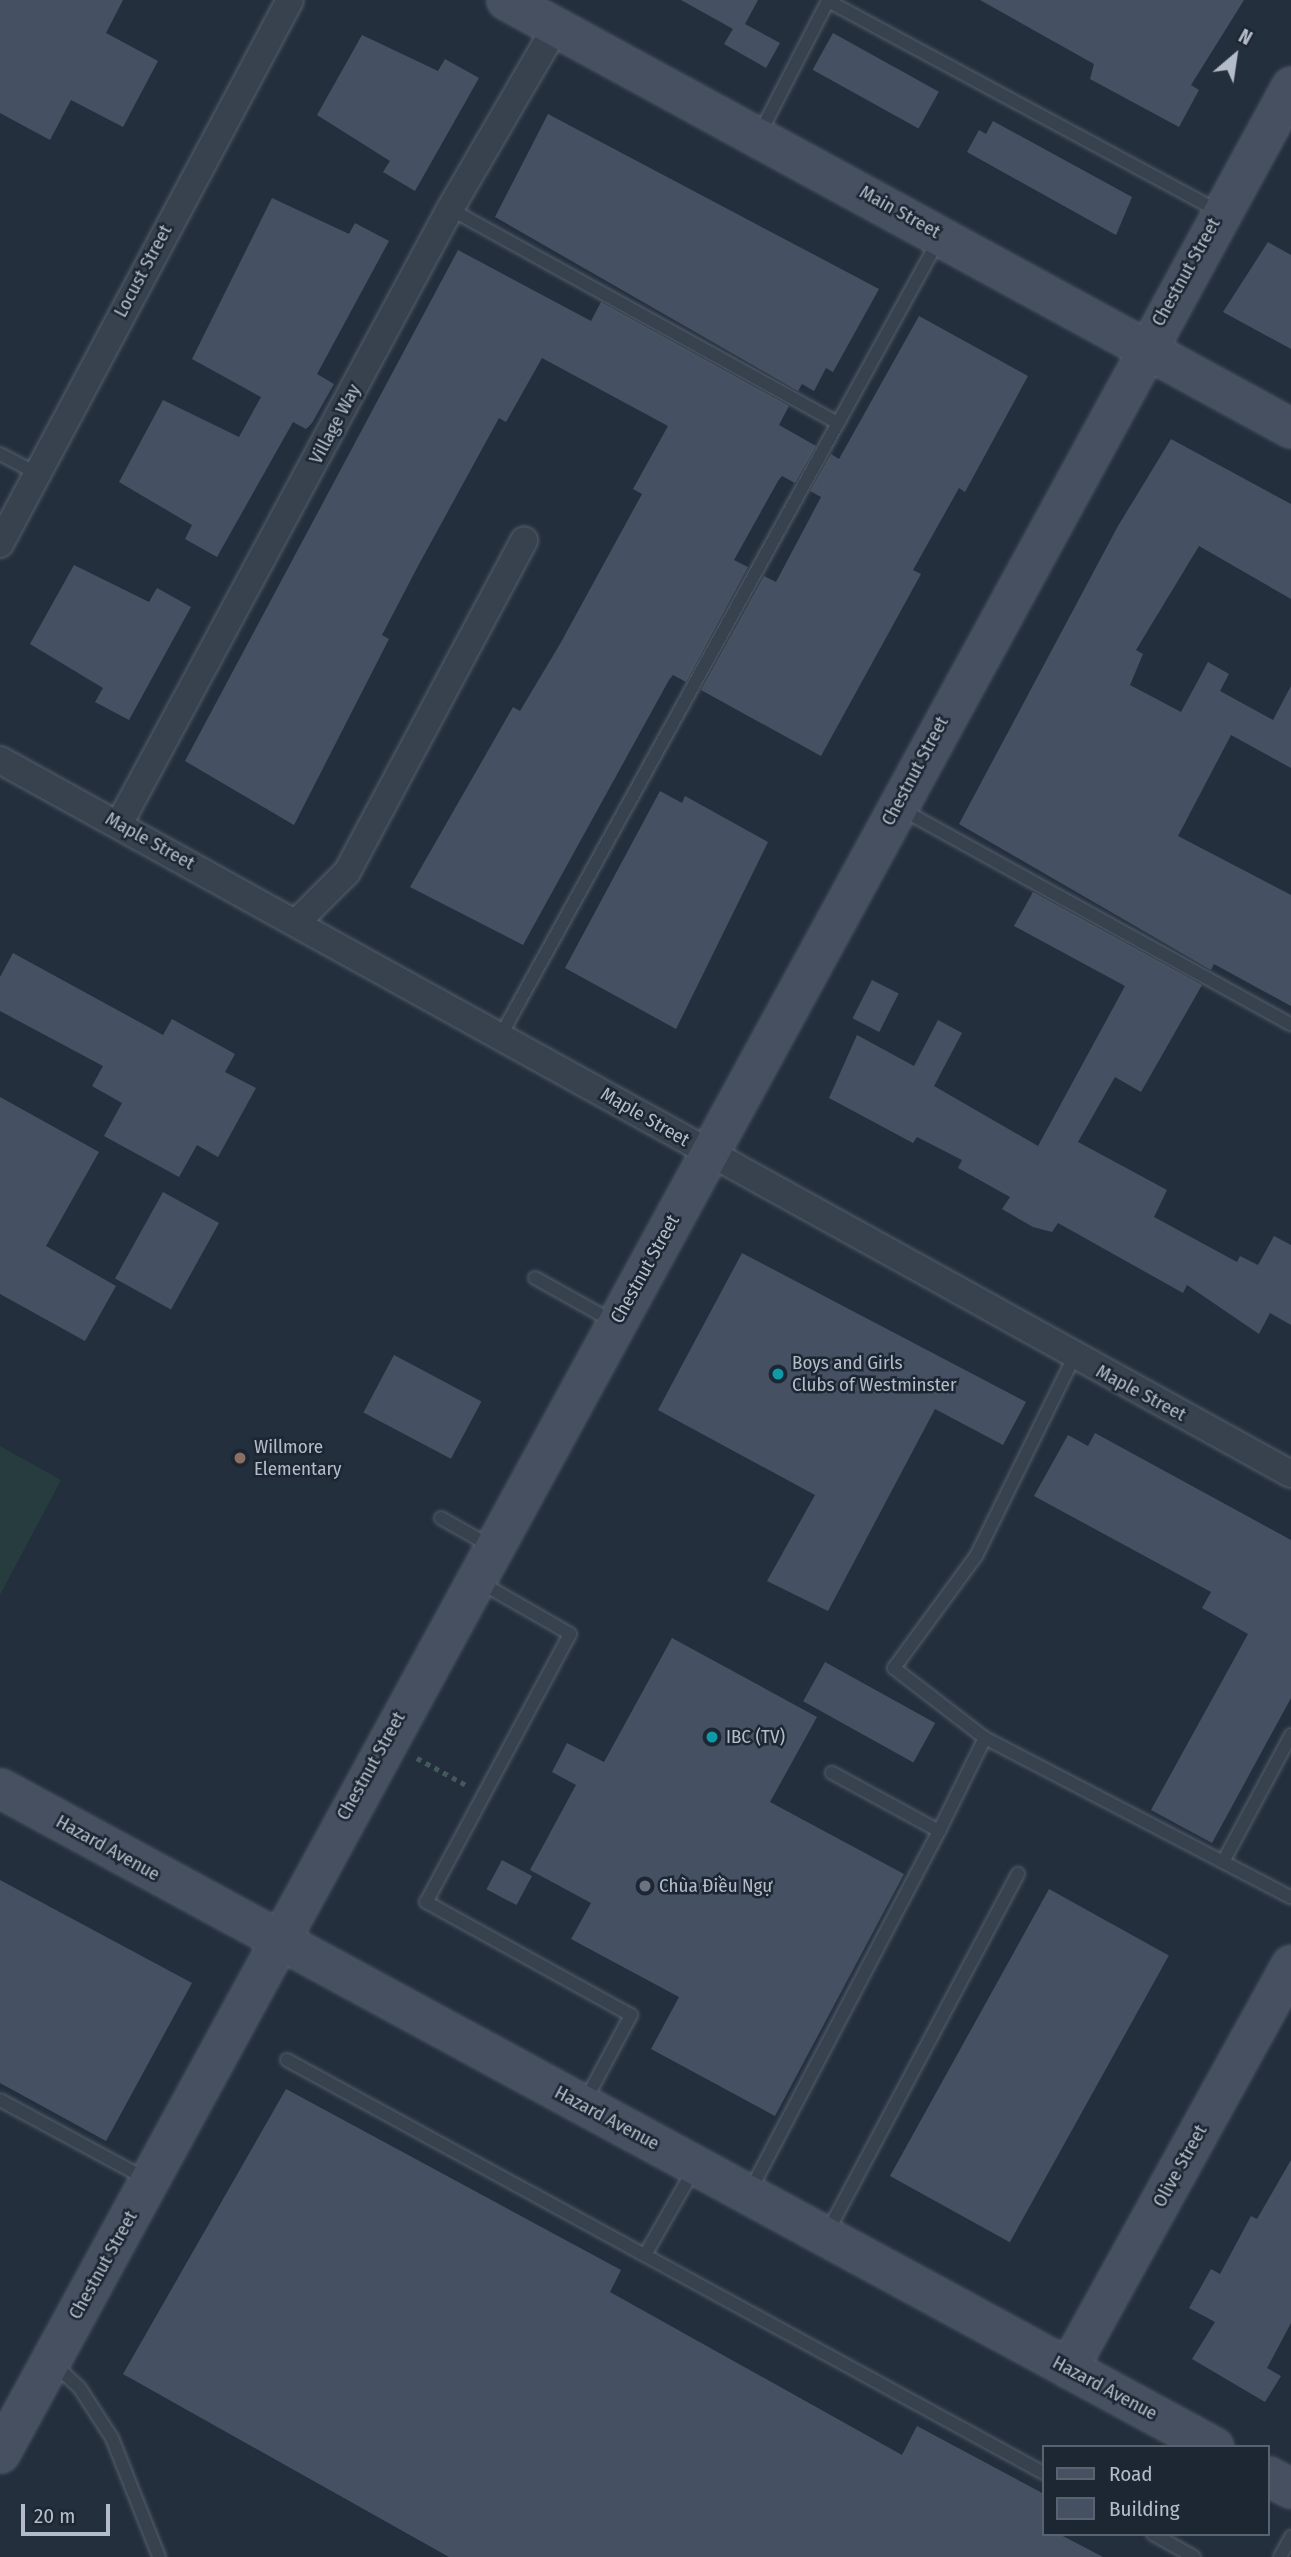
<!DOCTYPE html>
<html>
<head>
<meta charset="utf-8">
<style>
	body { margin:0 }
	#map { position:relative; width:1291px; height:2557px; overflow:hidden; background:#242f3e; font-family:"Fira Sans Condensed",sans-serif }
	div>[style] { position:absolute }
	.green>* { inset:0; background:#263c3f }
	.building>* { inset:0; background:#455162; transform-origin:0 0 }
	.path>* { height:4.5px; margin-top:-2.25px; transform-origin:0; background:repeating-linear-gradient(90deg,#44595c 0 5px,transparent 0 10px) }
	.roads { filter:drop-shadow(0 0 2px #565f6c) drop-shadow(0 0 2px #565f6c) }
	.lane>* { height:12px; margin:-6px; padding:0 6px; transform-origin:6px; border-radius:6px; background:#38414e }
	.street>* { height:26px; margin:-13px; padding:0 13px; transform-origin:13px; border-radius:13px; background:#38414e }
	.secondary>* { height:37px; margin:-18.5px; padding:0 18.5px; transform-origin:18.5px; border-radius:18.5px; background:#465061 }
	.dots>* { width:19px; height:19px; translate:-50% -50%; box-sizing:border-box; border:4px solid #1d2633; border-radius:50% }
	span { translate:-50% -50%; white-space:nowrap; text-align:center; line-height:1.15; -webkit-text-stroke:5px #1d2633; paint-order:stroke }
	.street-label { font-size:19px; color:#b4bcc9 }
	.poi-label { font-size:19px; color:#b4bcc9 }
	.left { translate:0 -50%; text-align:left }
	.legend { position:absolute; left:1042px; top:2445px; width:228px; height:91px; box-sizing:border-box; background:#1d2633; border:2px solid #59626f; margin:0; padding:9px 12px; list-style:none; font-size:21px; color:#b4bcc9 }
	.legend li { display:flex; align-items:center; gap:14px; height:35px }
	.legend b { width:35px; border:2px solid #59626f }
	.north { position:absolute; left:1200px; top:21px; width:70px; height:70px; -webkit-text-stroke:5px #1d2633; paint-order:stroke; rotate:29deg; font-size:19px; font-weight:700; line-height:28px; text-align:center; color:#b4bcc9 }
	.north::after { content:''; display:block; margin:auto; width:24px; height:32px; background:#b4bcc9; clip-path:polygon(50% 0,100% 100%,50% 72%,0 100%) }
	.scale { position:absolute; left:21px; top:2504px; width:89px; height:32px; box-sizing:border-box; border:4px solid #b4bcc9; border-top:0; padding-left:9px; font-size:21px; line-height:24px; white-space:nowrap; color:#b4bcc9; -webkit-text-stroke:5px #1d2633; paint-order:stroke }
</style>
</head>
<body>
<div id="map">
	<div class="green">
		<i style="clip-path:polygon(0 1446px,61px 1480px,0 1595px)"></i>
	</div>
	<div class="building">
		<i style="clip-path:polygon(0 0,123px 0,106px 33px,158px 61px,123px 127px,71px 100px,50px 140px,0 113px)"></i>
		<i style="clip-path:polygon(681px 0,758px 0,745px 24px,780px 43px,766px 68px,724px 44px,733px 29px)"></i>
		<i style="clip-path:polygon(980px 0,1244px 0,1191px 85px,1199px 90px,1179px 127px,1090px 79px,1094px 64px)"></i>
		<i style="left:833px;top:33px;width:121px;height:42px;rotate:29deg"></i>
		<i style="clip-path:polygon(362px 35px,438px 71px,445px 59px,479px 78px,415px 191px,383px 172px,390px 161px,317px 115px)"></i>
		<i style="clip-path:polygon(548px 114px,879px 289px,833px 372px,826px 368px,814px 391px,802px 384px,798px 391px,495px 217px)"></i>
		<i style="clip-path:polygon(993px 121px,1132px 197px,1116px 235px,967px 152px,979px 130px,986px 134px)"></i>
		<i style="clip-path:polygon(272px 198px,349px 234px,355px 223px,389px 241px,317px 374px,334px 384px,312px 423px,306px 429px,293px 422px,217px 557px,185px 539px,192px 525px,119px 482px,163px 400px,239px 437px,261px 397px,192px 359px)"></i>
		<i style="clip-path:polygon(1268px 242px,1291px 255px,1291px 349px,1223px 312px)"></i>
		<i style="clip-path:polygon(458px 250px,591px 321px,601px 302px,789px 406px,779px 425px,816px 446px,795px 483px,782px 476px,778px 481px,734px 560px,748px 567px,686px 682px,673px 675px,669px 680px,523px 945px,410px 887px,513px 707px,520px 711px,560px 644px,642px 494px,633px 489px,668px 426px,542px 358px,506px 422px,499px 418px,418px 566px,382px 635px,389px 639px,294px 825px,185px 761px)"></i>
		<i style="clip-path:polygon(919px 316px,1028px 376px,965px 492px,959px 488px,913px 570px,921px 574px,821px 756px,701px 690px,764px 576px,776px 582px,821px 497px,810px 491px,831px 454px,839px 459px)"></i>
		<i style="clip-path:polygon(1171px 439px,1291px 504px,1291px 599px,1199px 546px,1136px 650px,1143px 654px,1130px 685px,1181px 712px,1208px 662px,1229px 674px,1220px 691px,1273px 720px,1291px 686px,1291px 768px,1231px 735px,1178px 836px,1291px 895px,1291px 1006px,1214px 964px,1211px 970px,959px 824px,1118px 526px)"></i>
		<i style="clip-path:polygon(74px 565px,149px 602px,157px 588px,191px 607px,129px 720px,95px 702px,103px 688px,30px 644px)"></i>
		<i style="clip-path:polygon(660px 791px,682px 803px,685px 796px,768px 842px,676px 1029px,565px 968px)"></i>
		<i style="clip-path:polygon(1033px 892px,1202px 985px,1141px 1092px,1115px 1077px,1078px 1142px,1167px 1190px,1154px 1217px,1237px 1262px,1240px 1256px,1258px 1265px,1274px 1236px,1291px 1245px,1291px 1325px,1270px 1313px,1259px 1334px,1187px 1285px,1183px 1293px,1058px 1223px,1052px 1232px,1033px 1227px,1002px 1209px,1010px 1197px,958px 1168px,962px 1160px,917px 1137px,913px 1143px,829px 1098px,857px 1035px,914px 1066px,938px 1020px,962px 1033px,934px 1086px,1038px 1146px,1125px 986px,1014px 926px)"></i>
		<i style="clip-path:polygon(13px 953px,163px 1035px,172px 1019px,235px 1054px,225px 1072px,256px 1088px,218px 1157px,197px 1145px,179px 1177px,104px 1136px,122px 1103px,92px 1086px,103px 1066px,0 1011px,0 977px)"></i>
		<i style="left:872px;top:980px;width:30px;height:43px;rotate:27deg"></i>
		<i style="clip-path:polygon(0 1097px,99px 1152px,46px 1246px,116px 1286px,85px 1341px,0 1294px)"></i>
		<i style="left:163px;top:1192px;width:64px;height:99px;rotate:29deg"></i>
		<i style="clip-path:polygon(742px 1253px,1026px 1402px,1003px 1445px,935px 1409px,828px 1611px,767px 1581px,815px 1495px,658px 1410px)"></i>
		<i style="left:394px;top:1355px;width:99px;height:65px;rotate:28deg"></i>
		<i style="clip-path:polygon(1095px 1433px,1291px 1540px,1291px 1698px,1212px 1843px,1151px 1810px,1248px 1634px,1202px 1608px,1211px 1592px,1034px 1496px,1068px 1435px,1088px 1446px)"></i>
		<i style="clip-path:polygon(672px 1638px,817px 1717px,770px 1802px,904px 1874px,775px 2116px,651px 2049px,679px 1997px,571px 1939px,591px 1903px,530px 1870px,576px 1785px,552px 1772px,567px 1743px,604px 1762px)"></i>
		<i style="left:825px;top:1662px;width:126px;height:45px;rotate:29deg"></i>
		<i style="left:502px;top:1860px;width:34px;height:33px;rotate:28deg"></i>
		<i style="clip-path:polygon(0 1880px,192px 1983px,106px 2141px,0 2083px)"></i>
		<i style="left:1049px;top:1889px;width:137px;height:328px;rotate:29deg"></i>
		<i style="clip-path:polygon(286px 2089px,621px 2270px,610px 2292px,902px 2455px,917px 2426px,1044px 2494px,1044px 2534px,1059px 2534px,1103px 2557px,449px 2557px,123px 2374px)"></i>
		<i style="clip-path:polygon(1291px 2160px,1291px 2323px,1267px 2368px,1281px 2376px,1265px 2402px,1192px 2359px,1215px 2322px,1189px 2308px,1211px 2269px,1220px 2274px,1251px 2216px,1257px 2219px)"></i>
	</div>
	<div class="path">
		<i style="left:417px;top:1758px;width:58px;rotate:28.8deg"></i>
	</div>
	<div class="roads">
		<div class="lane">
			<i style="left:759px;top:135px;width:151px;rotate:-62.8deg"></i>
			<i style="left:828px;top:1px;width:443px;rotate:28.3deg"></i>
			<i style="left:450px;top:209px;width:443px;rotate:28.9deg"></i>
			<i style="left:838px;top:423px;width:699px;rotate:118.84deg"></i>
			<i style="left:838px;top:423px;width:210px;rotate:-61.2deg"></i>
			<i style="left:0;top:454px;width:41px;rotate:27.8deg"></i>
			<i style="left:899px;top:808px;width:448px;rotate:28.9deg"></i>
			<i style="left:535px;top:1278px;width:90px;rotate:29.1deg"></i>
			<i style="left:1074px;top:1357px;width:222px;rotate:116.2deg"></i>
			<i style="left:976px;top:1556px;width:139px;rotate:126.2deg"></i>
			<i style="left:894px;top:1668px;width:115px;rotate:37.6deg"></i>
			<i style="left:985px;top:1738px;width:345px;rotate:27.5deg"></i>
			<i style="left:441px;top:1518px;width:59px;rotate:29.6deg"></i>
			<i style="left:478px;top:1581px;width:106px;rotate:29.9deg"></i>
			<i style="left:570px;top:1634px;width:304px;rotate:118.2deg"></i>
			<i style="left:426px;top:1902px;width:234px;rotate:28.9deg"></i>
			<i style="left:631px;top:2015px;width:98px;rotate:118.1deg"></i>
			<i style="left:939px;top:1831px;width:104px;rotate:-63.7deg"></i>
			<i style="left:1223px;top:1862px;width:144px;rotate:-61.8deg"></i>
			<i style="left:287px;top:2060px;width:862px;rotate:28.62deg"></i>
			<i style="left:0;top:2100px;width:166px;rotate:28.4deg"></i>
			<i style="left:750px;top:2191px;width:407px;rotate:-62.3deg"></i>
			<i style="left:939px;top:1831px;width:122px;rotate:-151.5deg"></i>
			<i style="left:827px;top:2233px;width:407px;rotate:-62deg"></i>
			<i style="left:645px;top:2255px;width:99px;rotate:-60.3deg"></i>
			<i style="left:53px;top:2363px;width:35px;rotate:43deg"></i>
			<i style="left:79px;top:2387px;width:61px;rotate:57.1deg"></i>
			<i style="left:112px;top:2438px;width:128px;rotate:68.4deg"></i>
			<i style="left:1153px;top:2534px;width:47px;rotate:29.3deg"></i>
			<i style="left:1280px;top:2557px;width:23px;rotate:-61deg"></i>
		</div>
		<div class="street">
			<i style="left:0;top:544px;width:616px;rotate:-61.94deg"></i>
			<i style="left:0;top:760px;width:1475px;rotate:28.95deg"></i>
			<i style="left:119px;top:824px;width:698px;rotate:-61.71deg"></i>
			<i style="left:450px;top:209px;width:211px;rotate:-59.8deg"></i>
			<i style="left:297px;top:922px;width:71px;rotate:-45deg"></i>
			<i style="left:347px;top:872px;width:376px;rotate:-61.9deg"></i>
		</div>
		<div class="secondary">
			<i style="left:506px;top:0;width:894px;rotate:28.6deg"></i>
			<i style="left:0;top:1788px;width:1381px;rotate:28.49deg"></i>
			<i style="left:1068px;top:2368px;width:461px;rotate:-61.1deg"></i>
			<i style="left:0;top:2453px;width:2696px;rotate:-61.39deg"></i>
			<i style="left:1268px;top:2476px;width:26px;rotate:28deg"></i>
		</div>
	</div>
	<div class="dots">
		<i style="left:778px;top:1374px;background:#0f9aa8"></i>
		<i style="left:240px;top:1458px;background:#8d6e63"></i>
		<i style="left:712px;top:1737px;background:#0f9aa8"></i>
		<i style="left:645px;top:1886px;background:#6b7280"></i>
	</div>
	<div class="street-label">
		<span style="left:900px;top:212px;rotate:29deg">Main Street</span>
		<span style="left:143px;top:271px;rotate:-62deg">Locust Street</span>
		<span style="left:1186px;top:272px;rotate:-61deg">Chestnut Street</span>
		<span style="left:335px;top:424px;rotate:-62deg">Village Way</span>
		<span style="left:915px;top:771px;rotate:-62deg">Chestnut Street</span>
		<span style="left:150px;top:841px;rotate:29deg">Maple Street</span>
		<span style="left:645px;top:1117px;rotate:30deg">Maple Street</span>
		<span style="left:645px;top:1269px;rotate:-61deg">Chestnut Street</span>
		<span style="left:1141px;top:1393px;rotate:28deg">Maple Street</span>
		<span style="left:371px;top:1766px;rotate:-61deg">Chestnut Street</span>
		<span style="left:108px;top:1848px;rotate:29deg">Hazard Avenue</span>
		<span style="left:607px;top:2118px;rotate:28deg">Hazard Avenue</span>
		<span style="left:1180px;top:2166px;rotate:-61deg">Olive Street</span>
		<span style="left:103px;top:2265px;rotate:-61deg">Chestnut Street</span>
		<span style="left:1105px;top:2388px;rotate:28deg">Hazard Avenue</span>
	</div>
	<div class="poi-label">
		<span class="left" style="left:792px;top:1374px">Boys and Girls<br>Clubs of Westminster</span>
		<span class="left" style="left:254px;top:1458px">Willmore<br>Elementary</span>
		<span class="left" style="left:726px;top:1737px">IBC (TV)</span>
		<span class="left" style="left:659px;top:1886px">Chùa Điều Ngự</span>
	</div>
	<ul class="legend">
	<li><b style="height:9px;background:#465061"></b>Road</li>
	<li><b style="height:19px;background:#455162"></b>Building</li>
	</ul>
	<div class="north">N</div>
	<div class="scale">20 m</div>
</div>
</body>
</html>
